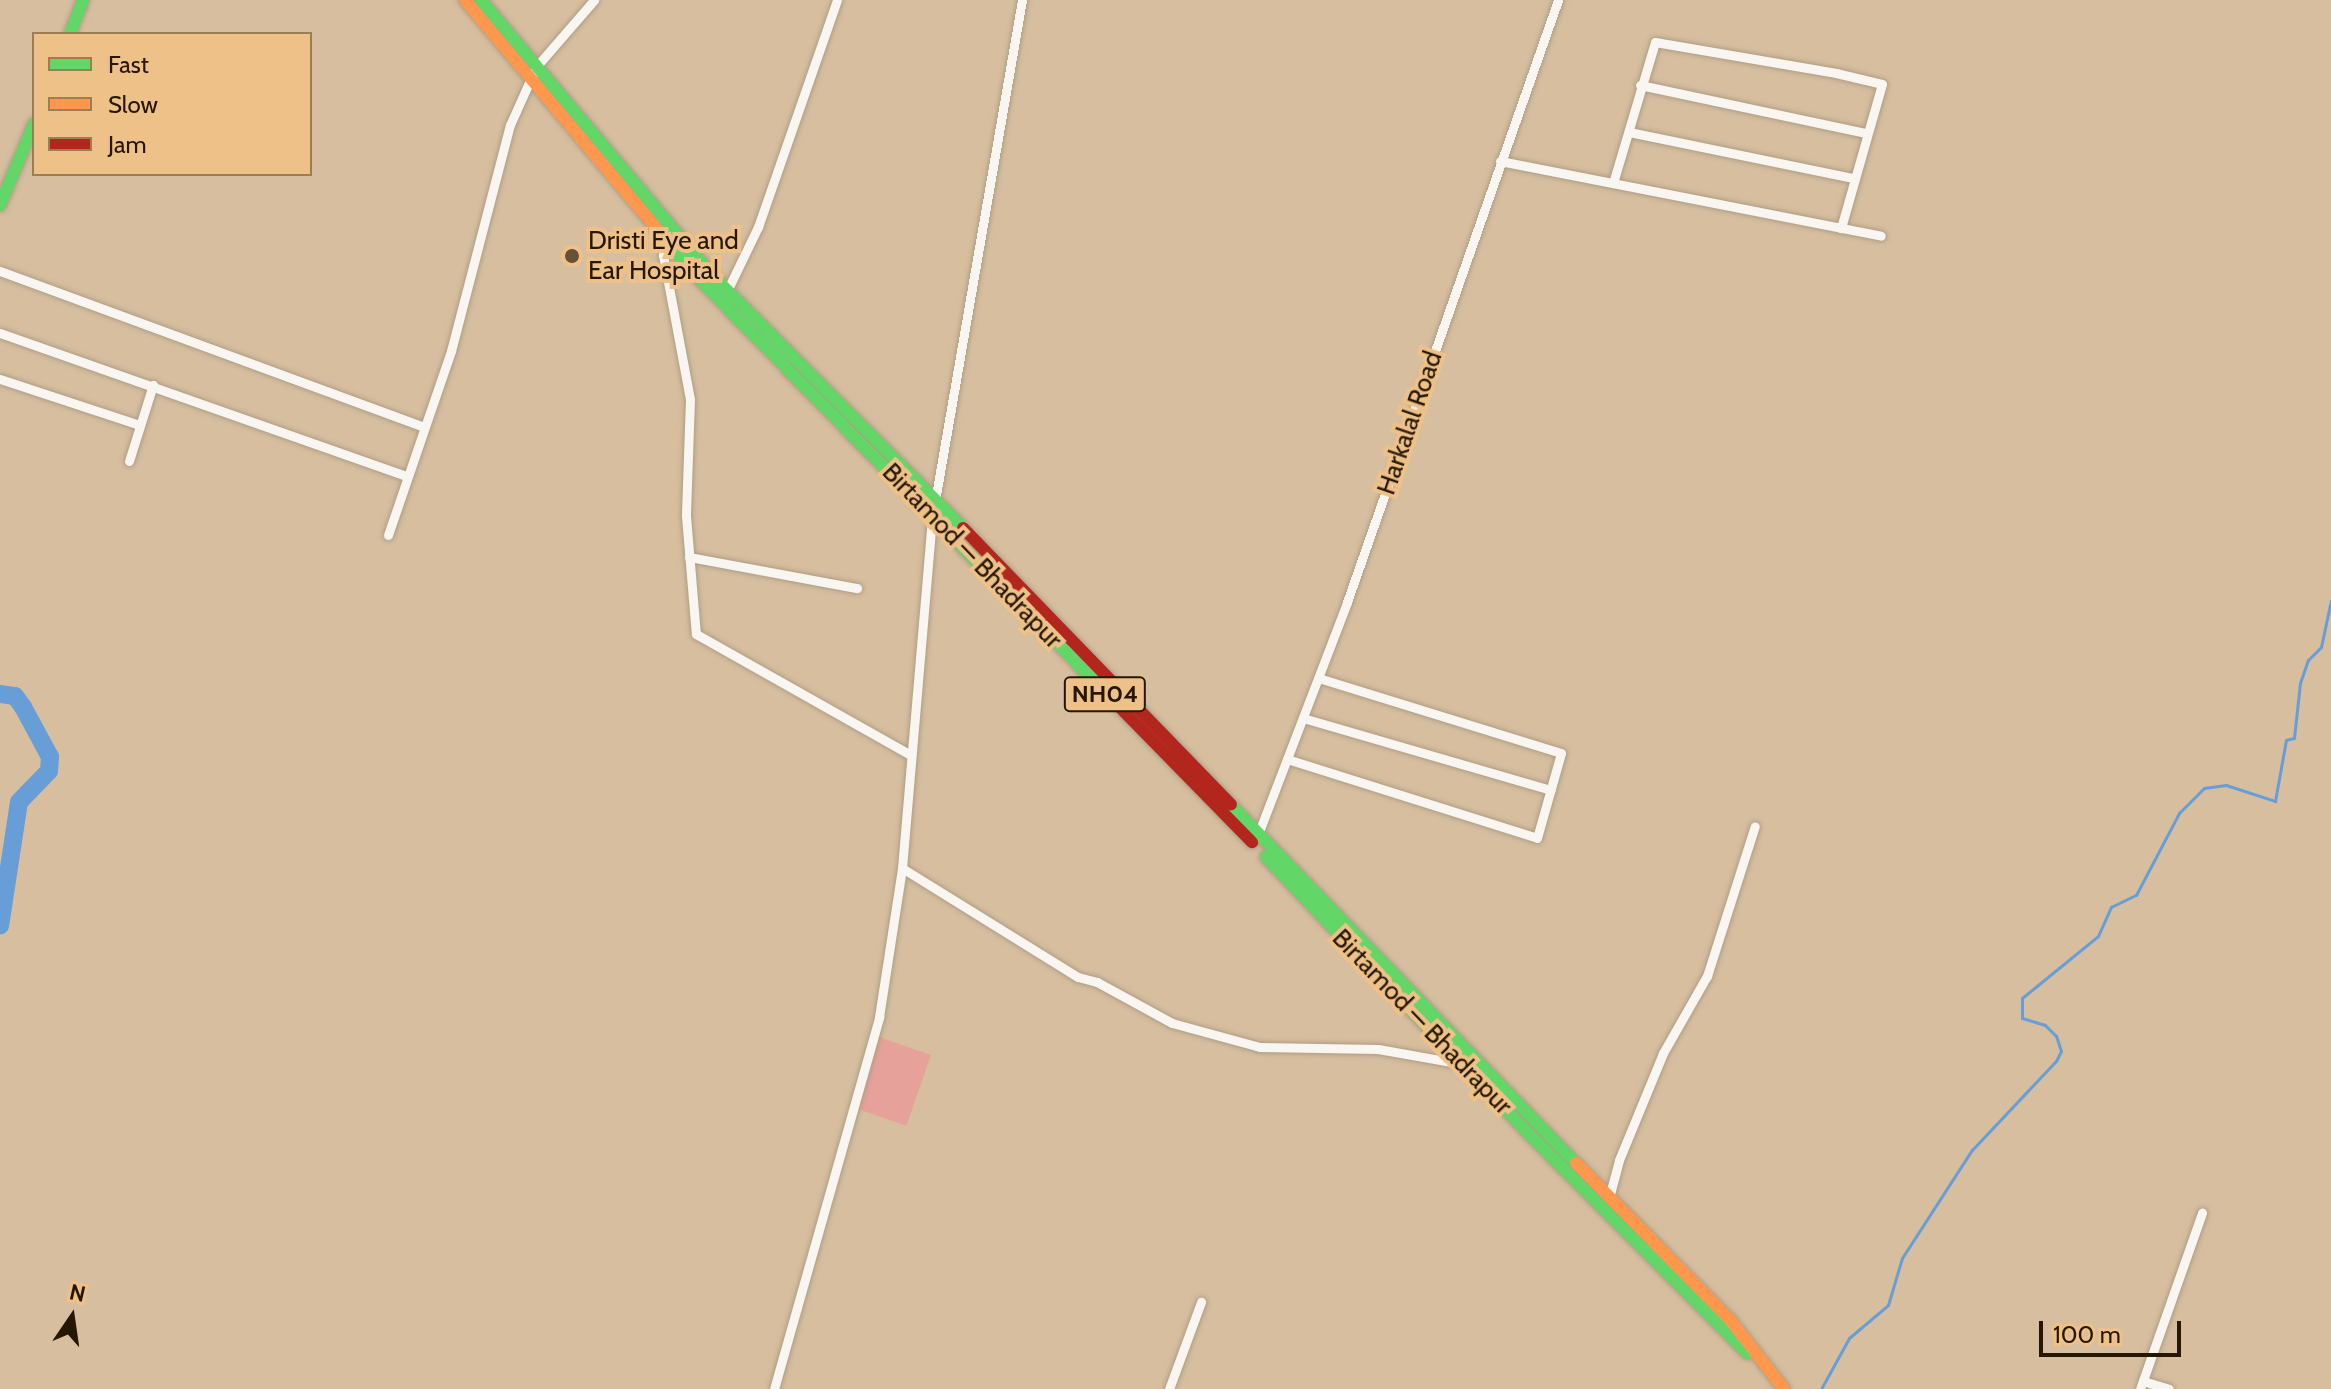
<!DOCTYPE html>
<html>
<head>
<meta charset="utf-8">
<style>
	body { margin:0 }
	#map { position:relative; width:2331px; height:1389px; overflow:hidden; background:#d6be9f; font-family:Cabin,sans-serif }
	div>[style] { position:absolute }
	.green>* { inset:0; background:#e6a19a; transform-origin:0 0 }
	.stream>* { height:3px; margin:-1.5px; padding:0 1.5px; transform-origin:1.5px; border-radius:1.5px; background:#689ed8 }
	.river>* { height:18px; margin:-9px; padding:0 9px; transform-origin:9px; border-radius:9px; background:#689ed8 }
	.roads { filter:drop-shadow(0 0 2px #b09d84) drop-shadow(0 0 2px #b09d84) }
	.street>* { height:9px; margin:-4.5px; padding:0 4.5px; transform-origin:4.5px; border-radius:4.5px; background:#f9f5f1 }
	.fast>* { height:12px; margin:-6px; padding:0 6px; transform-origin:6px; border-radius:6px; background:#63d668 }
	.slow>* { height:12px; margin:-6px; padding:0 6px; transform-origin:6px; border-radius:6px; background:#ff974d }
	.jam>* { height:12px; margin:-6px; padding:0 6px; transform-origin:6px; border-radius:6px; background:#b3261e }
	.dots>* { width:22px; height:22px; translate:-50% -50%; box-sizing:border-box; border:4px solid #edc188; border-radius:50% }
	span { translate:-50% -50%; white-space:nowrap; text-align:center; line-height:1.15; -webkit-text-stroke:8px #edc188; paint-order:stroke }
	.shield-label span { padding:2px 6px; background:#edc188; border:2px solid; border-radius:6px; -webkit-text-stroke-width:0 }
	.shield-label { font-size:24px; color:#261701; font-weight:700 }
	.poi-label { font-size:26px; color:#261701 }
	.left { translate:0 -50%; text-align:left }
	.street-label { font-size:26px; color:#261701 }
	.legend { position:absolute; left:32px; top:32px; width:280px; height:144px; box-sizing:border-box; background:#edc188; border:2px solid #9d7d52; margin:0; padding:10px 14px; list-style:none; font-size:24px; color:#261701 }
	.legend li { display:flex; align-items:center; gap:16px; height:40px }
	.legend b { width:40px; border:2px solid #9d7d52 }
	.north { position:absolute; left:32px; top:1277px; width:80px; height:80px; -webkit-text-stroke:6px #edc188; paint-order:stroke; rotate:13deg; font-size:22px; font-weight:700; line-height:32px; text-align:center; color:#261701 }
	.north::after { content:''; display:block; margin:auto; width:28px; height:36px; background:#261701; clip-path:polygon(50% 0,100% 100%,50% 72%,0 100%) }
	.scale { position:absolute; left:2039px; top:1321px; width:142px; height:36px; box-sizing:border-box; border:4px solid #261701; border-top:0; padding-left:10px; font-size:24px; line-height:28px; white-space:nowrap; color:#261701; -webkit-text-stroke:6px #edc188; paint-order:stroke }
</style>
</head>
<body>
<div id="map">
	<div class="green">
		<i style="left:876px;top:1036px;width:58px;height:75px;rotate:19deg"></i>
	</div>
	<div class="stream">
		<i style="left:1821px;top:1389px;width:58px;rotate:-61.2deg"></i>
		<i style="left:1849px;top:1338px;width:51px;rotate:-40.2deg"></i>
		<i style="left:1888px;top:1305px;width:49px;rotate:-73.4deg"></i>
		<i style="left:1902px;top:1258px;width:129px;rotate:-57.1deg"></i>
		<i style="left:1972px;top:1150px;width:122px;rotate:-46.7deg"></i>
		<i style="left:2056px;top:1061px;width:11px;rotate:-63deg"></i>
		<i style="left:2061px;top:1051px;width:16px;rotate:-108deg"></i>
		<i style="left:2056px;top:1036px;width:16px;rotate:-135deg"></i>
		<i style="left:2045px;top:1025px;width:24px;rotate:-163deg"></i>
		<i style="left:2022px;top:1018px;width:20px;rotate:-90deg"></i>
		<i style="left:2022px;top:998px;width:98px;rotate:-39.2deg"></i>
		<i style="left:2098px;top:936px;width:32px;rotate:-66deg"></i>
		<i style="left:2111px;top:907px;width:28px;rotate:-26deg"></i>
		<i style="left:2136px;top:895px;width:93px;rotate:-62.3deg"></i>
		<i style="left:2179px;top:813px;width:35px;rotate:-45deg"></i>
		<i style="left:2204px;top:788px;width:22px;rotate:-8deg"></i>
		<i style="left:2226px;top:785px;width:52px;rotate:18.1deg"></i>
		<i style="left:2275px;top:801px;width:62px;rotate:-79.8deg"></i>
		<i style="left:2286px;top:740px;width:8px;rotate:-14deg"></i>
		<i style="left:2294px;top:738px;width:55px;rotate:-83.8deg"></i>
		<i style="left:2300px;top:683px;width:24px;rotate:-71deg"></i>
		<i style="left:2308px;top:660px;width:18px;rotate:-45deg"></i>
		<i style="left:2321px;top:647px;width:48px;rotate:-78deg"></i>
	</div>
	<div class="river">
		<i style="left:0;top:694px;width:15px;rotate:8deg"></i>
		<i style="left:15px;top:696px;width:14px;rotate:54deg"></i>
		<i style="left:23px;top:707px;width:57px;rotate:61.6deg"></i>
		<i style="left:50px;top:757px;width:14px;rotate:94deg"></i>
		<i style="left:49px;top:771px;width:43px;rotate:134.1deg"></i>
		<i style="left:19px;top:802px;width:125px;rotate:98.7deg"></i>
	</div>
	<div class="roads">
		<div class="street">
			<i style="left:1640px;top:85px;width:230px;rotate:12deg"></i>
			<i style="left:1629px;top:132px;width:229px;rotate:11.6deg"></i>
			<i style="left:1500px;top:161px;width:388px;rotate:11.1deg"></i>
			<i style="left:1613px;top:183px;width:147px;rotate:-73.4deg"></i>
			<i style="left:1655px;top:42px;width:184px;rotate:9.7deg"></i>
			<i style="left:1836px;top:73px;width:47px;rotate:13.4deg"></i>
			<i style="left:1882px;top:84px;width:150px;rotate:105.9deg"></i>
			<i style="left:669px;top:245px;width:12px;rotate:121deg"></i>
			<i style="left:663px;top:255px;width:147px;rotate:79.4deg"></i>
			<i style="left:690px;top:399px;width:117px;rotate:92deg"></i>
			<i style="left:686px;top:516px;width:118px;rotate:85.2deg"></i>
			<i style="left:696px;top:634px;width:247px;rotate:29.4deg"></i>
			<i style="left:0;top:271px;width:452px;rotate:20.2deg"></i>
			<i style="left:727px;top:291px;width:71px;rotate:-64.2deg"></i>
			<i style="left:758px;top:227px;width:240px;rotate:-70.8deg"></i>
			<i style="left:0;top:333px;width:430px;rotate:19.4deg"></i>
			<i style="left:0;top:379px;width:147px;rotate:18.2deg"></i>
			<i style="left:129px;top:461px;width:80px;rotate:-72.5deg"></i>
			<i style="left:935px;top:501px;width:508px;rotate:-80.15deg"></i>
			<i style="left:388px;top:535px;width:194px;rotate:-71.1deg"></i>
			<i style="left:451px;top:351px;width:234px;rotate:-75.4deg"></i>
			<i style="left:510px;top:125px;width:64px;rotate:-65.9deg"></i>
			<i style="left:536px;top:67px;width:89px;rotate:-49.1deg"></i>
			<i style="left:689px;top:557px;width:171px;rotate:10.5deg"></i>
			<i style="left:1303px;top:718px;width:258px;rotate:16.2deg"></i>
			<i style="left:1287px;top:759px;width:262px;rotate:17.5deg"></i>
			<i style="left:1537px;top:838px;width:88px;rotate:-74.2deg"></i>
			<i style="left:1561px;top:753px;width:253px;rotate:-162.8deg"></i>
			<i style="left:1257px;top:837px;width:252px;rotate:-69deg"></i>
			<i style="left:1347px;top:602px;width:638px;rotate:-70.68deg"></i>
			<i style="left:902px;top:868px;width:207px;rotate:31.8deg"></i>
			<i style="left:1078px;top:977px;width:20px;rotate:15deg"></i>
			<i style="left:1097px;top:982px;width:85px;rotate:28.7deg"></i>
			<i style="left:1172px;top:1023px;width:91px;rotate:15.3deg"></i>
			<i style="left:1260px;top:1047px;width:118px;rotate:1deg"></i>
			<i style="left:1378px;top:1049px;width:85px;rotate:10.1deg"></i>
			<i style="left:1610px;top:1194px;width:35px;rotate:-75deg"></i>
			<i style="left:1619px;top:1160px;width:116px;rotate:-67.6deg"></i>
			<i style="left:1663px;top:1053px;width:89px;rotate:-60.3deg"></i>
			<i style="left:1707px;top:976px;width:157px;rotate:-72.3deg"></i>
			<i style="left:2143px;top:1381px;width:27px;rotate:17deg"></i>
			<i style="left:774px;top:1389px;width:387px;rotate:-74.2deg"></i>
			<i style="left:879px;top:1017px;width:151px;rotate:-81.2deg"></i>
			<i style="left:902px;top:868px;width:353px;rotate:-85.1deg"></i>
			<i style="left:1169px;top:1389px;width:93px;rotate:-69.8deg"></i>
			<i style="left:2140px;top:1389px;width:187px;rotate:-70.6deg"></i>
		</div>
		<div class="fast">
			<i style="left:481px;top:0;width:354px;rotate:50deg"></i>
			<i style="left:708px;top:271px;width:362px;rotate:45.2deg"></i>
			<i style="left:70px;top:34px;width:36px;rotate:-69deg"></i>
			<i style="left:0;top:205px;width:88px;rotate:-67.2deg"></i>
			<i style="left:662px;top:235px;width:57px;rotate:49.9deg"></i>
			<i style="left:699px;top:279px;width:573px;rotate:45.49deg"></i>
			<i style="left:1231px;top:805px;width:497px;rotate:46.1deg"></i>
			<i style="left:1266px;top:857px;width:376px;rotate:46.5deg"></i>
			<i style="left:1525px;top:1130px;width:315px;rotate:45.1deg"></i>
		</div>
		<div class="slow">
			<i style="left:465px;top:0;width:307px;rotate:50deg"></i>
			<i style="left:1576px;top:1163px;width:221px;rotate:45.5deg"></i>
			<i style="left:1731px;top:1321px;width:86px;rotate:52.1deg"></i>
		</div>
		<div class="jam">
			<i style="left:963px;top:528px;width:385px;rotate:45.9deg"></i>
			<i style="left:1101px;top:688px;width:216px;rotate:45.6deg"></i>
		</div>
	</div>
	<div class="dots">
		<i style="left:572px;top:256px;background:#645138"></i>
	</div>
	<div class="shield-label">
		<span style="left:1105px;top:694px">NH04</span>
	</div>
	<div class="poi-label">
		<span class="left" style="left:588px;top:256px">Dristi Eye and<br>Ear Hospital</span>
	</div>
	<div class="street-label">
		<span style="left:1410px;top:423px;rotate:-71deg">Harkalal Road</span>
		<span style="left:972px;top:556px;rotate:46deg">Birtamod — Bhadrapur</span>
		<span style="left:1422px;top:1022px;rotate:46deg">Birtamod — Bhadrapur</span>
	</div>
	<ul class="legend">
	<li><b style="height:10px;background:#63d668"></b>Fast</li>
	<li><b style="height:10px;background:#ff974d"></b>Slow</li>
	<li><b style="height:10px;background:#b3261e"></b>Jam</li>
	</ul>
	<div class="north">N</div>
	<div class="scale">100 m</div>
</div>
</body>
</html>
